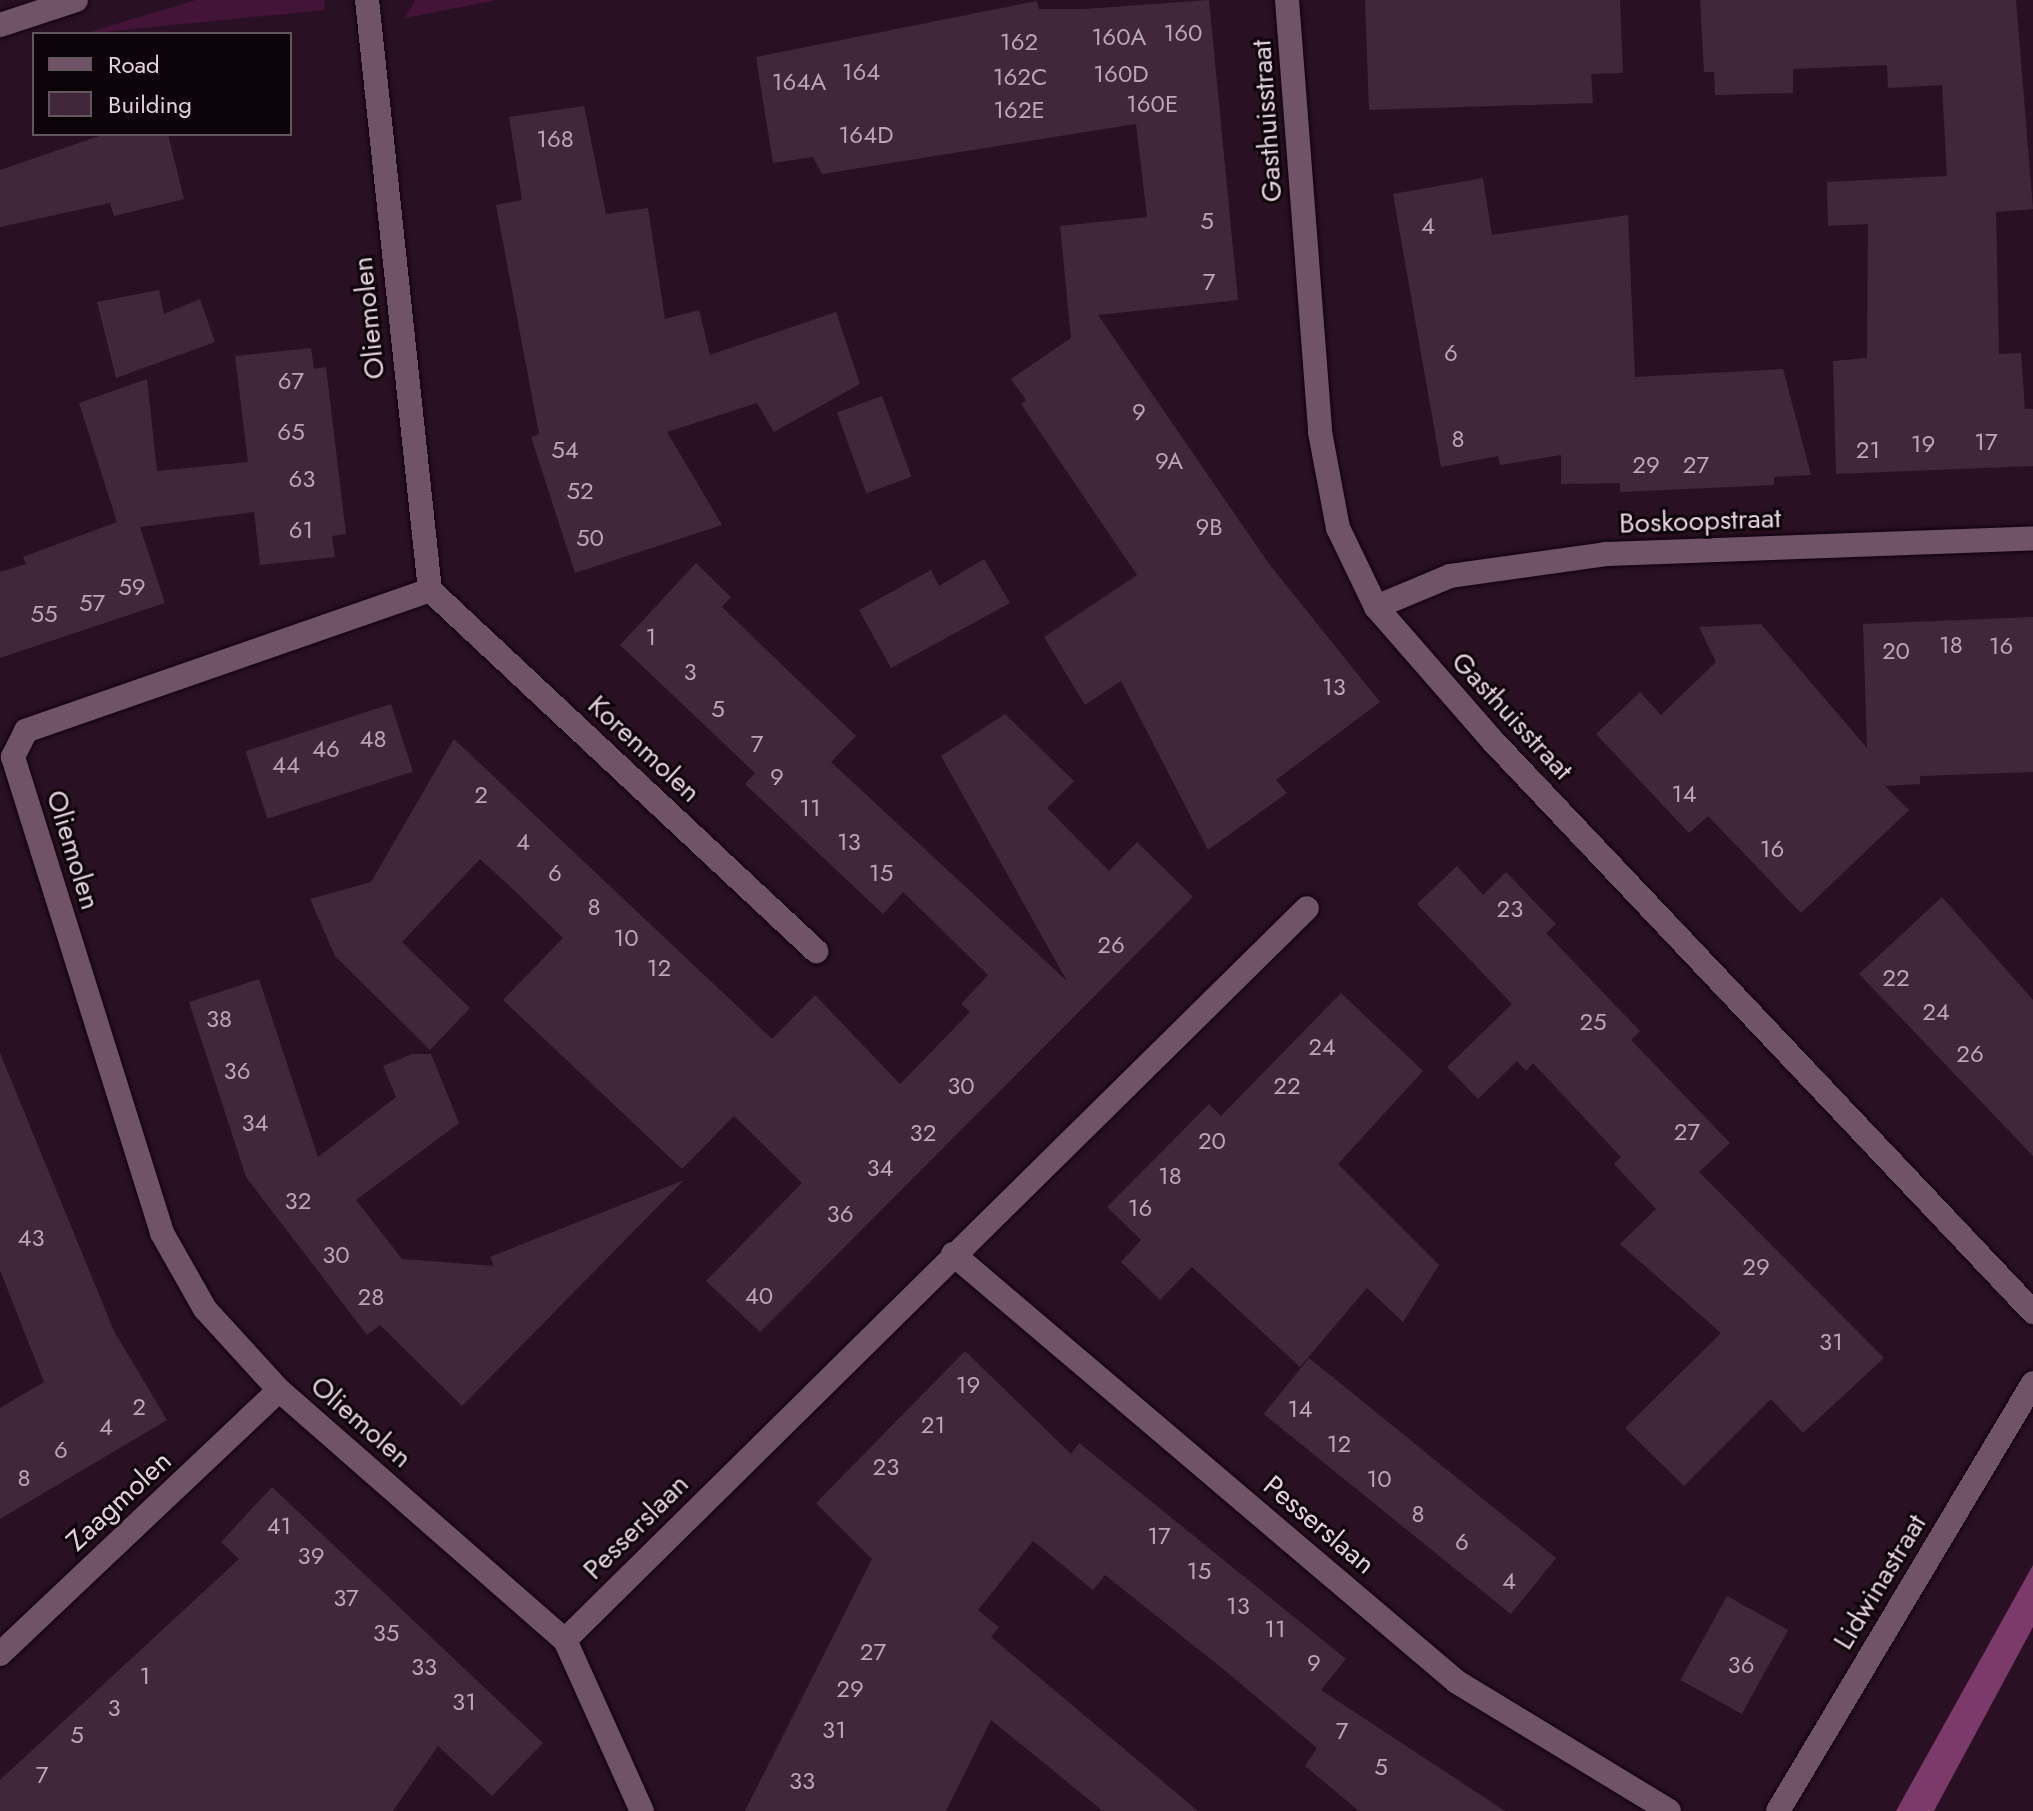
<!DOCTYPE html>
<html>
<head>
<meta charset="utf-8">
<style>
	body { margin:0 }
	#map { position:relative; width:2033px; height:1811px; overflow:hidden; background:#291123; font-family:Jost,sans-serif }
	div>[style] { position:absolute }
	.green>* { inset:0; background:#441438 }
	.water>* { inset:0; background:#7b3a6a }
	.building>* { inset:0; background:#412739; transform-origin:0 0 }
	.roads { filter:drop-shadow(0 0 2px #11010c) drop-shadow(0 0 2px #11010c) }
	.minor>* { height:24px; margin:-12px; padding:0 12px; transform-origin:12px; border-radius:12px; background:#705367 }
	.tertiary>* { height:24px; margin:-12px; padding:0 12px; transform-origin:12px; border-radius:12px; background:#705367 }
	span { translate:-50% -50%; white-space:nowrap; text-align:center; line-height:1.15; -webkit-text-stroke:6px #0c0309; paint-order:stroke }
	.number-label { font-size:24px; color:#baa6b4 }
	.number-label span { -webkit-text-stroke-width:0 }
	.street-label { font-size:28px; color:#e3d1dd }
	.legend { position:absolute; left:32px; top:32px; width:260px; height:104px; box-sizing:border-box; background:#0c0309; border:2px solid #62555e; margin:0; padding:10px 14px; list-style:none; font-size:24px; color:#e3d1dd }
	.legend li { display:flex; align-items:center; gap:16px; height:40px }
	.legend b { width:40px; border:2px solid #62555e }
</style>
</head>
<body>
<div id="map">
	<div class="green">
		<i style="clip-path:polygon(196px 0,324px 0,325px 10px,83px 34px)"></i>
		<i style="clip-path:polygon(415px 0,497px 0,405px 18px)"></i>
	</div>
	<div class="water">
		<i style="clip-path:polygon(2033px 1565px,2033px 1627px,1934px 1811px,1896px 1811px)"></i>
	</div>
	<div class="building">
		<i style="clip-path:polygon(1209px 0,1238px 300px,1098px 315px,1269px 564px,1380px 702px,1276px 780px,1287px 793px,1208px 850px,1121px 681px,1085px 705px,1044px 637px,1137px 575px,1021px 404px,1026px 400px,1011px 379px,1071px 338px,1060px 226px,1147px 217px,1136px 124px,822px 174px,813px 157px,773px 163px,756px 57px,1037px 1px,1039px 9px,1085px 9px)"></i>
		<i style="clip-path:polygon(1365px 0,1620px 0,1623px 73px,1591px 74px,1593px 103px,1369px 110px)"></i>
		<i style="clip-path:polygon(1700px 0,2016px 0,2033px 209px,1996px 212px,1999px 354px,2021px 353px,2025px 409px,2033px 409px,2033px 466px,1836px 474px,1833px 361px,1867px 358px,1868px 224px,1828px 226px,1827px 182px,1947px 176px,1942px 85px,1888px 88px,1887px 65px,1793px 69px,1793px 93px,1715px 95px,1714px 72px,1704px 72px)"></i>
		<i style="clip-path:polygon(584px 106px,606px 214px,648px 208px,665px 319px,699px 310px,710px 355px,836px 312px,860px 384px,774px 432px,757px 403px,667px 432px,722px 525px,575px 573px,531px 437px,539px 434px,496px 205px,522px 200px,509px 117px)"></i>
		<i style="clip-path:polygon(168px 134px,184px 199px,114px 216px,110px 203px,0 227px,0 170px,105px 134px)"></i>
		<i style="clip-path:polygon(1483px 178px,1492px 235px,1628px 215px,1635px 377px,1783px 369px,1811px 475px,1774px 477px,1774px 485px,1620px 492px,1620px 483px,1561px 484px,1561px 455px,1500px 465px,1498px 456px,1441px 467px,1393px 194px)"></i>
		<i style="clip-path:polygon(159px 290px,164px 314px,200px 299px,215px 342px,116px 378px,97px 302px)"></i>
		<i style="clip-path:polygon(311px 348px,314px 369px,326px 367px,346px 534px,332px 536px,335px 557px,260px 565px,254px 512px,140px 527px,165px 603px,0 658px,0 572px,26px 564px,23px 557px,117px 522px,79px 403px,147px 379px,157px 471px,248px 462px,235px 356px)"></i>
		<i style="left:882px;top:396px;width:86px;height:48px;rotate:70deg"></i>
		<i style="clip-path:polygon(984px 559px,1010px 603px,891px 668px,859px 610px,931px 570px,939px 586px)"></i>
		<i style="clip-path:polygon(696px 563px,731px 597px,722px 607px,856px 736px,831px 762px,1067px 981px,941px 756px,1005px 714px,1074px 781px,1047px 808px,1109px 871px,1137px 842px,1193px 897px,760px 1332px,706px 1281px,802px 1183px,734px 1116px,682px 1169px,503px 1000px,563px 938px,515px 891px,480px 859px,402px 942px,470px 1008px,430px 1050px,335px 956px,310px 899px,371px 882px,454px 739px,772px 1039px,815px 995px,900px 1084px,970px 1012px,961px 1004px,988px 975px,903px 892px,883px 914px,745px 784px,755px 773px,620px 645px)"></i>
		<i style="clip-path:polygon(2033px 617px,2033px 772px,1920px 776px,1920px 784px,1885px 786px,1909px 810px,1801px 913px,1708px 816px,1689px 833px,1596px 734px,1640px 692px,1661px 715px,1716px 662px,1699px 627px,1761px 624px,1867px 748px,1863px 624px)"></i>
		<i style="left:391px;top:704px;width:71px;height:153px;rotate:72deg"></i>
		<i style="clip-path:polygon(1457px 866px,1483px 895px,1506px 872px,1556px 924px,1546px 933px,1640px 1031px,1631px 1040px,1730px 1143px,1699px 1172px,1884px 1358px,1803px 1433px,1771px 1399px,1684px 1486px,1625px 1428px,1721px 1333px,1620px 1244px,1656px 1209px,1614px 1164px,1621px 1157px,1533px 1063px,1526px 1071px,1517px 1061px,1478px 1099px,1447px 1067px,1512px 1004px,1417px 904px)"></i>
		<i style="clip-path:polygon(1942px 897px,2033px 1000px,2033px 1156px,1859px 974px)"></i>
		<i style="clip-path:polygon(259px 979px,318px 1157px,396px 1097px,383px 1066px,412px 1054px,431px 1054px,459px 1123px,356px 1200px,402px 1259px,494px 1266px,490px 1257px,684px 1180px,462px 1406px,380px 1325px,367px 1335px,246px 1177px,189px 1002px)"></i>
		<i style="clip-path:polygon(1341px 993px,1423px 1071px,1338px 1164px,1439px 1265px,1403px 1322px,1367px 1288px,1300px 1367px,1192px 1267px,1160px 1300px,1121px 1262px,1141px 1240px,1107px 1207px,1209px 1104px,1221px 1116px)"></i>
		<i style="clip-path:polygon(0 1053px,114px 1331px,167px 1420px,0 1519px,0 1408px,44px 1382px,0 1270px)"></i>
		<i style="clip-path:polygon(965px 1351px,1071px 1454px,1079px 1443px,1346px 1659px,1321px 1690px,1505px 1811px,1359px 1811px,1305px 1766px,1317px 1748px,1228px 1673px,1105px 1575px,1093px 1590px,1033px 1541px,978px 1610px,999px 1627px,991px 1637px,1198px 1811px,1103px 1811px,991px 1720px,946px 1811px,745px 1811px,872px 1559px,816px 1503px)"></i>
		<i style="left:1309px;top:1358px;width:318px;height:72px;rotate:39deg"></i>
		<i style="clip-path:polygon(272px 1487px,543px 1743px,492px 1796px,438px 1746px,393px 1811px,0 1811px,0 1780px,239px 1559px,221px 1542px)"></i>
		<i style="left:1727px;top:1596px;width:70px;height:96px;rotate:29deg"></i>
	</div>
	<div class="roads">
		<div class="minor">
			<i style="left:367px;top:0;width:593px;rotate:83.91deg"></i>
			<i style="left:430px;top:590px;width:428px;rotate:160.8deg"></i>
			<i style="left:26px;top:731px;width:29px;rotate:117deg"></i>
			<i style="left:13px;top:757px;width:499px;rotate:72.6deg"></i>
			<i style="left:162px;top:1233px;width:87px;rotate:60.5deg"></i>
			<i style="left:205px;top:1309px;width:110px;rotate:47.6deg"></i>
			<i style="left:279px;top:1390px;width:380px;rotate:41.2deg"></i>
			<i style="left:565px;top:1640px;width:188px;rotate:65.8deg"></i>
			<i style="left:1287px;top:0;width:433px;rotate:85.6deg"></i>
			<i style="left:1320px;top:432px;width:98px;rotate:79.4deg"></i>
			<i style="left:1338px;top:528px;width:88px;rotate:64.3deg"></i>
			<i style="left:1376px;top:607px;width:175px;rotate:48.9deg"></i>
			<i style="left:1491px;top:739px;width:789px;rotate:46.59deg"></i>
			<i style="left:430px;top:590px;width:529px;rotate:43.08deg"></i>
			<i style="left:1376px;top:607px;width:80px;rotate:-22.7deg"></i>
			<i style="left:1450px;top:576px;width:158px;rotate:-8deg"></i>
			<i style="left:1606px;top:554px;width:427px;rotate:-2.1deg"></i>
			<i style="left:953px;top:1254px;width:661px;rotate:40.34deg"></i>
			<i style="left:1457px;top:1682px;width:248px;rotate:31.3deg"></i>
			<i style="left:565px;top:1640px;width:1042px;rotate:-44.61deg"></i>
			<i style="left:0;top:1654px;width:384px;rotate:-43.4deg"></i>
			<i style="left:1778px;top:1811px;width:498px;rotate:-59.2deg"></i>
		</div>
		<div class="tertiary">
			<i style="left:0;top:25px;width:80px;rotate:-18.2deg"></i>
		</div>
	</div>
	<div class="number-label">
		<span style="left:1183px;top:33px">160</span>
		<span style="left:1119px;top:37px">160A</span>
		<span style="left:1019px;top:42px">162</span>
		<span style="left:861px;top:72px">164</span>
		<span style="left:1121px;top:74px">160D</span>
		<span style="left:1020px;top:77px">162C</span>
		<span style="left:799px;top:82px">164A</span>
		<span style="left:1152px;top:104px">160E</span>
		<span style="left:1019px;top:110px">162E</span>
		<span style="left:866px;top:135px">164D</span>
		<span style="left:555px;top:139px">168</span>
		<span style="left:1207px;top:221px">5</span>
		<span style="left:1428px;top:226px">4</span>
		<span style="left:1209px;top:282px">7</span>
		<span style="left:1451px;top:353px">6</span>
		<span style="left:291px;top:381px">67</span>
		<span style="left:1139px;top:412px">9</span>
		<span style="left:291px;top:432px">65</span>
		<span style="left:1458px;top:439px">8</span>
		<span style="left:1986px;top:442px">17</span>
		<span style="left:1923px;top:444px">19</span>
		<span style="left:565px;top:450px">54</span>
		<span style="left:1868px;top:450px">21</span>
		<span style="left:1169px;top:461px">9A</span>
		<span style="left:1646px;top:465px">29</span>
		<span style="left:1696px;top:465px">27</span>
		<span style="left:302px;top:479px">63</span>
		<span style="left:580px;top:491px">52</span>
		<span style="left:1209px;top:527px">9B</span>
		<span style="left:301px;top:530px">61</span>
		<span style="left:590px;top:538px">50</span>
		<span style="left:132px;top:587px">59</span>
		<span style="left:92px;top:603px">57</span>
		<span style="left:44px;top:614px">55</span>
		<span style="left:651px;top:637px">1</span>
		<span style="left:1951px;top:645px">18</span>
		<span style="left:2001px;top:646px">16</span>
		<span style="left:1896px;top:651px">20</span>
		<span style="left:690px;top:672px">3</span>
		<span style="left:1334px;top:687px">13</span>
		<span style="left:718px;top:709px">5</span>
		<span style="left:373px;top:739px">48</span>
		<span style="left:757px;top:744px">7</span>
		<span style="left:326px;top:749px">46</span>
		<span style="left:286px;top:765px">44</span>
		<span style="left:777px;top:777px">9</span>
		<span style="left:1684px;top:794px">14</span>
		<span style="left:481px;top:795px">2</span>
		<span style="left:810px;top:808px">11</span>
		<span style="left:523px;top:842px">4</span>
		<span style="left:849px;top:842px">13</span>
		<span style="left:1772px;top:849px">16</span>
		<span style="left:555px;top:873px">6</span>
		<span style="left:881px;top:873px">15</span>
		<span style="left:594px;top:907px">8</span>
		<span style="left:1510px;top:909px">23</span>
		<span style="left:626px;top:938px">10</span>
		<span style="left:1111px;top:945px">26</span>
		<span style="left:659px;top:968px">12</span>
		<span style="left:1896px;top:978px">22</span>
		<span style="left:1936px;top:1012px">24</span>
		<span style="left:219px;top:1019px">38</span>
		<span style="left:1593px;top:1022px">25</span>
		<span style="left:1322px;top:1047px">24</span>
		<span style="left:1970px;top:1054px">26</span>
		<span style="left:237px;top:1071px">36</span>
		<span style="left:961px;top:1086px">30</span>
		<span style="left:1287px;top:1086px">22</span>
		<span style="left:255px;top:1123px">34</span>
		<span style="left:1687px;top:1132px">27</span>
		<span style="left:923px;top:1133px">32</span>
		<span style="left:1212px;top:1141px">20</span>
		<span style="left:880px;top:1168px">34</span>
		<span style="left:1170px;top:1176px">18</span>
		<span style="left:298px;top:1201px">32</span>
		<span style="left:1140px;top:1208px">16</span>
		<span style="left:840px;top:1214px">36</span>
		<span style="left:31px;top:1238px">43</span>
		<span style="left:336px;top:1255px">30</span>
		<span style="left:1756px;top:1267px">29</span>
		<span style="left:759px;top:1296px">40</span>
		<span style="left:371px;top:1297px">28</span>
		<span style="left:1831px;top:1342px">31</span>
		<span style="left:968px;top:1385px">19</span>
		<span style="left:139px;top:1407px">2</span>
		<span style="left:1300px;top:1409px">14</span>
		<span style="left:933px;top:1425px">21</span>
		<span style="left:106px;top:1427px">4</span>
		<span style="left:1339px;top:1444px">12</span>
		<span style="left:61px;top:1450px">6</span>
		<span style="left:886px;top:1467px">23</span>
		<span style="left:24px;top:1478px">8</span>
		<span style="left:1379px;top:1479px">10</span>
		<span style="left:1418px;top:1514px">8</span>
		<span style="left:279px;top:1526px">41</span>
		<span style="left:1159px;top:1536px">17</span>
		<span style="left:1462px;top:1542px">6</span>
		<span style="left:311px;top:1556px">39</span>
		<span style="left:1199px;top:1571px">15</span>
		<span style="left:1509px;top:1581px">4</span>
		<span style="left:346px;top:1598px">37</span>
		<span style="left:1238px;top:1606px">13</span>
		<span style="left:1275px;top:1629px">11</span>
		<span style="left:386px;top:1633px">35</span>
		<span style="left:873px;top:1652px">27</span>
		<span style="left:1314px;top:1663px">9</span>
		<span style="left:1741px;top:1665px">36</span>
		<span style="left:424px;top:1667px">33</span>
		<span style="left:145px;top:1676px">1</span>
		<span style="left:850px;top:1689px">29</span>
		<span style="left:464px;top:1702px">31</span>
		<span style="left:114px;top:1708px">3</span>
		<span style="left:834px;top:1730px">31</span>
		<span style="left:1342px;top:1731px">7</span>
		<span style="left:77px;top:1735px">5</span>
		<span style="left:1381px;top:1767px">5</span>
		<span style="left:42px;top:1775px">7</span>
		<span style="left:802px;top:1781px">33</span>
	</div>
	<div class="street-label">
		<span style="left:1267px;top:121px;rotate:-94deg">Gasthuisstraat</span>
		<span style="left:369px;top:318px;rotate:-96deg">Oliemolen</span>
		<span style="left:1700px;top:521px;rotate:-2deg">Boskoopstraat</span>
		<span style="left:1512px;top:716px;rotate:47deg">Gasthuisstraat</span>
		<span style="left:644px;top:749px;rotate:43deg">Korenmolen</span>
		<span style="left:73px;top:850px;rotate:73deg">Oliemolen</span>
		<span style="left:361px;top:1422px;rotate:41deg">Oliemolen</span>
		<span style="left:119px;top:1501px;rotate:-43deg">Zaagmolen</span>
		<span style="left:1319px;top:1525px;rotate:40deg">Pesserslaan</span>
		<span style="left:636px;top:1527px;rotate:-45deg">Pesserslaan</span>
		<span style="left:1880px;top:1582px;rotate:-59deg">Lidwinastraat</span>
	</div>
	<ul class="legend">
	<li><b style="height:10px;background:#705367"></b>Road</li>
	<li><b style="height:22px;background:#412739"></b>Building</li>
	</ul>
</div>
</body>
</html>
